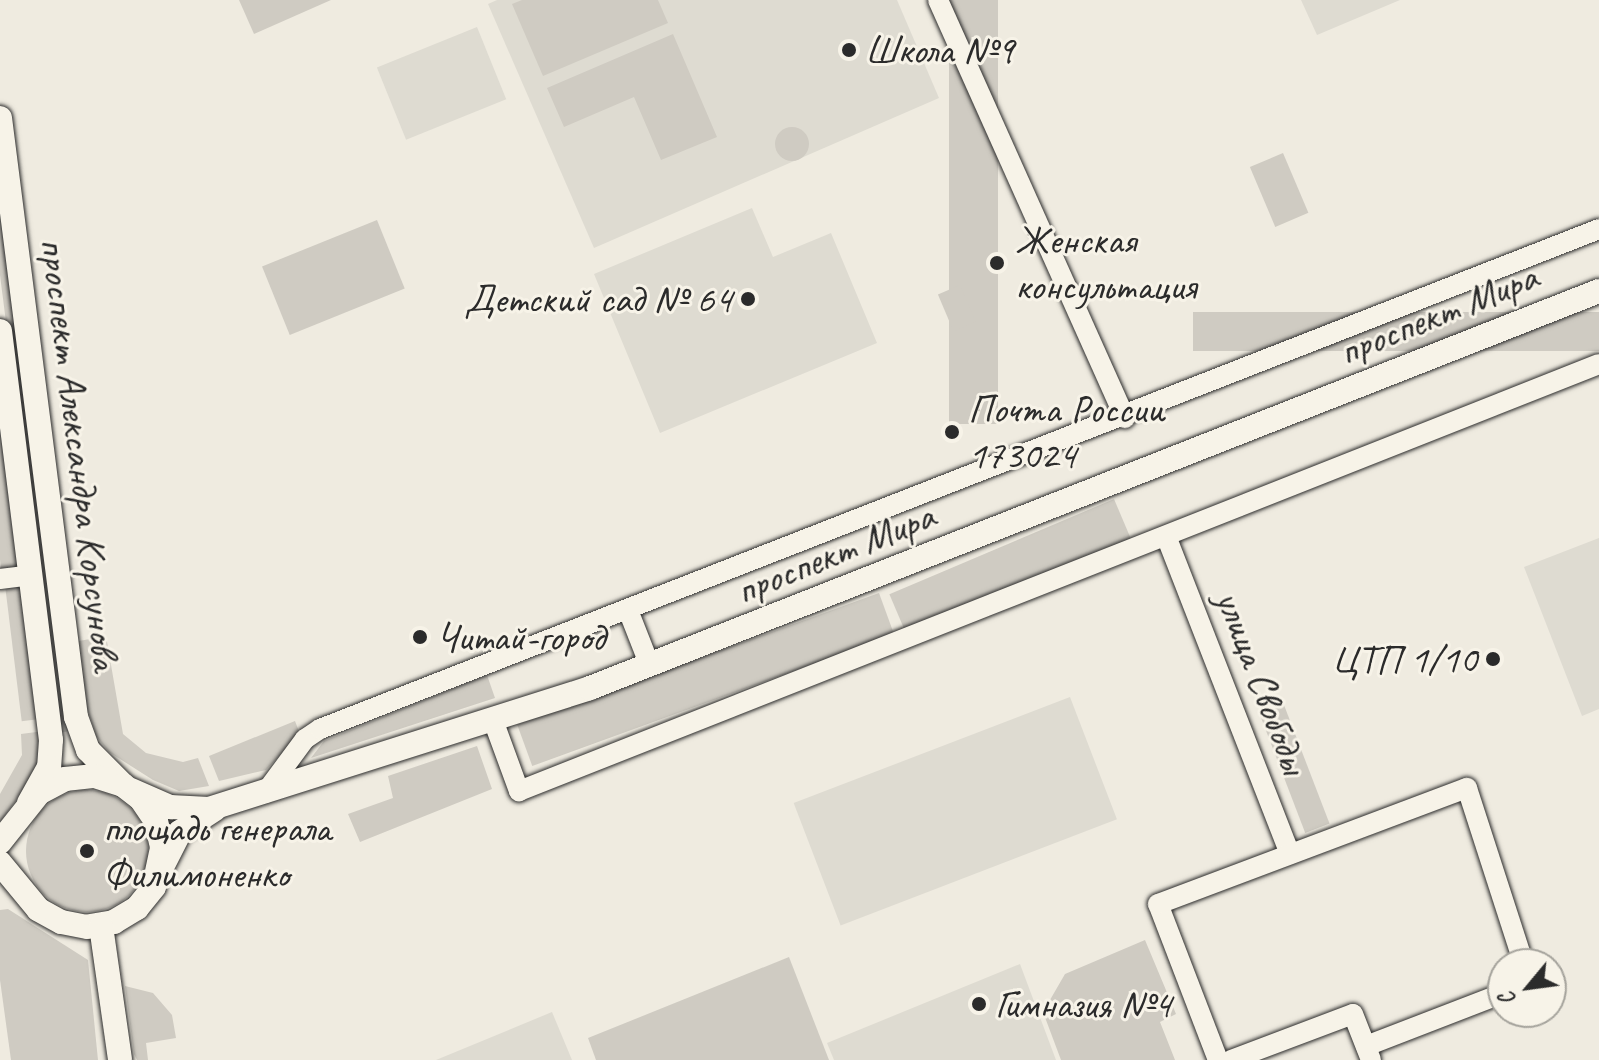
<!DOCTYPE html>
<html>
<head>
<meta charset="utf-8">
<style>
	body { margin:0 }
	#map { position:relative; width:1599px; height:1060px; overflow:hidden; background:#efebe0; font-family:Caveat,sans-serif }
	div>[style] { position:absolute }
	.built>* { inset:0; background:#dedbd1; transform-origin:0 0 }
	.green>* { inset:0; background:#cfcbc2; transform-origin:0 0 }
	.round { border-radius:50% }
	.roads { filter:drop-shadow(0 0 2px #2b2b2b) drop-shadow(0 0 2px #2b2b2b) }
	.minor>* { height:20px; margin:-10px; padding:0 10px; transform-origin:10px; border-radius:10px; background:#f7f3e8 }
	.major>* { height:24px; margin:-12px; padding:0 12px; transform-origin:12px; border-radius:12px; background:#f7f3e8 }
	.dots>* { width:22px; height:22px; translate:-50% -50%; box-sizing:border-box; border:4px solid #f7f3e8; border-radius:50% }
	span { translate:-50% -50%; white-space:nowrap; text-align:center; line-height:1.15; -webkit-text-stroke:6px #f7f3e8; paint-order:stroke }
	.poi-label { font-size:40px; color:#2b2b2b }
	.left { translate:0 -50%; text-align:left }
	.right { translate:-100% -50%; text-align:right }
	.street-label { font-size:40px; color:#2b2b2b }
	.north { position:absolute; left:1487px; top:948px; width:80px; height:80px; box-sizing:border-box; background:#f7f3e8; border:2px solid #a5a39c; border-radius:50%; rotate:241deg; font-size:22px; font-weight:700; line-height:32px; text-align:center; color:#2b2b2b }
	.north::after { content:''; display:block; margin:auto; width:28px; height:36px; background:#2b2b2b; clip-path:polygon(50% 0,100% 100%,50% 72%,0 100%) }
</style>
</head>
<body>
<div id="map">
	<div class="built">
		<i style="clip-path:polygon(497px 0,897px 0,939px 98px,594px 248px,488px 4px)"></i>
		<i style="clip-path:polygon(1301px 0,1400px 0,1317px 35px)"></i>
		<i style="left:477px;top:27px;width:78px;height:108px;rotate:68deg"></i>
		<i style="clip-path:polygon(752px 208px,773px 257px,831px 233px,877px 343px,660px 433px,594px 274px)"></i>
		<i style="clip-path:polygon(1599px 538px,1599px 709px,1582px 716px,1524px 567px)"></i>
		<i style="left:1070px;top:697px;width:131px;height:296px;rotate:69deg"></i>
		<i style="clip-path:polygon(1020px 964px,1056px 1060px,834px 1060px,827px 1043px)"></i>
		<i style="clip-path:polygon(552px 1012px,572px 1060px,436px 1060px)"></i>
	</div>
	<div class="green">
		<i style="clip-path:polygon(239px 0,331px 0,254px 34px)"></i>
		<i style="clip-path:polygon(522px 0,658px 0,668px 23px,543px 76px,512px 4px)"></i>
		<i style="left:949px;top:0;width:49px;height:424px"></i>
		<i style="clip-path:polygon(673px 34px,717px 137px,661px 160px,634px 97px,564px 127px,547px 88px)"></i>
		<i class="round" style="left:775px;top:127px;width:34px;height:34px"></i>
		<i style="left:1283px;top:153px;width:65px;height:36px;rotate:67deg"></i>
		<i style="clip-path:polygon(0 173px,70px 731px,58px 733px,0 275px)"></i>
		<i style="left:377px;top:220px;width:74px;height:124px;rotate:68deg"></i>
		<i style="left:960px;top:285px;width:40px;height:24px;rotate:67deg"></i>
		<i style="left:1599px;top:312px;width:39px;height:406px;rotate:90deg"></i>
		<i style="clip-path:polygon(0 412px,20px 567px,1px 569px,0 560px)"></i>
		<i style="left:1114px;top:499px;width:44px;height:244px;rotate:67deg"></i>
		<i style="left:23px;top:584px;width:136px;height:18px;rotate:83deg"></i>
		<i style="left:879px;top:593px;width:44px;height:385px;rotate:70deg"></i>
		<i style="clip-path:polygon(106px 636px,123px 734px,146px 753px,183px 762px,198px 758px,209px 786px,179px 791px,153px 780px,109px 752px,96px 736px,81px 689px,79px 641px)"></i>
		<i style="clip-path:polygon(487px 675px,495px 698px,311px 758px,324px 741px)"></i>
		<i style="left:1284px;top:705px;width:127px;height:26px;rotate:69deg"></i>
		<i style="clip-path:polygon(295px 721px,300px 734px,266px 770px,219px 781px,209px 756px)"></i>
		<i style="clip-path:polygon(44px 731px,44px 762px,0 822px,0 794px,22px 755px,21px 734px)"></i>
		<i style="clip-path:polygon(477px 746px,492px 789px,360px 842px,348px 814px,393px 798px,388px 776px)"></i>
		<i class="round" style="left:26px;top:790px;width:122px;height:122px"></i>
		<i style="clip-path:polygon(8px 909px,88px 960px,98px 1060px,11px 1060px,0 980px,0 910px)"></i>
		<i style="clip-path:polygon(1145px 940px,1176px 1014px,1160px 1022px,1175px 1060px,1061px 1060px,1043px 1012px,1065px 974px)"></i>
		<i style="clip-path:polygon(789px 957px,829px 1060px,596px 1060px,588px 1038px)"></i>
		<i style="clip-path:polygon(125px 986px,153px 993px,172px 1015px,176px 1038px,146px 1043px,148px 1060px,137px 1060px,134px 1054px)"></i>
	</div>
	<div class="roads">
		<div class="minor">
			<i style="left:938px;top:0;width:458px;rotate:65.9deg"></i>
			<i style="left:1166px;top:536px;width:341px;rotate:68.7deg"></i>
			<i style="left:0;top:579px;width:32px;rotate:-7deg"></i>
			<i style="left:628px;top:610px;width:60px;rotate:68.6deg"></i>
			<i style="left:493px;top:720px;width:76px;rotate:69.9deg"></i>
			<i style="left:519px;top:791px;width:1161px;rotate:-21.57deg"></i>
			<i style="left:265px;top:793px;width:67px;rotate:-53.5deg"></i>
			<i style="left:305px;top:739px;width:18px;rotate:-34deg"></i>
			<i style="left:320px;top:729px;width:1373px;rotate:-21.35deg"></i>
			<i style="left:1366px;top:1046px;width:147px;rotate:-21.1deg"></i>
			<i style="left:1218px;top:1060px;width:167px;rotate:-111deg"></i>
			<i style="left:1158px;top:904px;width:330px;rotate:-20.6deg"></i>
			<i style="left:1467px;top:788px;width:185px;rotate:72.1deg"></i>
			<i style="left:1231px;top:1060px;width:130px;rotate:-20.7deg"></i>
			<i style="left:1353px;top:1014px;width:49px;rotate:68.6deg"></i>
		</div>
		<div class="major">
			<i style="left:0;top:118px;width:604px;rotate:82.77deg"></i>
			<i style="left:76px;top:717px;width:35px;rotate:70deg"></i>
			<i style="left:88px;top:750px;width:49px;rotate:45deg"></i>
			<i style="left:0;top:331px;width:412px;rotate:82.9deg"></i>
			<i style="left:51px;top:740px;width:27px;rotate:94deg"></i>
			<i style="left:49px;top:767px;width:41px;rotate:119.1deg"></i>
			<i style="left:131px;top:790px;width:43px;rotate:23.6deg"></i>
			<i style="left:170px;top:807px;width:39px;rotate:3deg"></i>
			<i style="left:209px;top:809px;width:400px;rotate:-17.6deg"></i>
			<i style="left:590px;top:688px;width:1084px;rotate:-21.48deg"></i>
			<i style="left:0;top:842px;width:63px;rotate:-51.5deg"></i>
			<i style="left:39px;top:793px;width:30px;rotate:-28deg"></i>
			<i style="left:65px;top:779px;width:30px;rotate:-6deg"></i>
			<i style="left:95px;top:776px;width:29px;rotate:18deg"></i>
			<i style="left:123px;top:785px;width:23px;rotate:38deg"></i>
			<i style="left:141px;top:799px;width:27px;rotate:56deg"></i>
			<i style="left:156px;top:821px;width:28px;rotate:77deg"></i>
			<i style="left:162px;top:848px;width:40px;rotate:102deg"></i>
			<i style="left:154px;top:887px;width:27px;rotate:129deg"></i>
			<i style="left:137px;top:908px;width:27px;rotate:149deg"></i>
			<i style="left:114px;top:922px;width:27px;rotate:170deg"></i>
			<i style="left:87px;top:927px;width:26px;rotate:-169deg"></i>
			<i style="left:61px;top:922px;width:26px;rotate:-151deg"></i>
			<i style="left:38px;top:909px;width:60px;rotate:-129.6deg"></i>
			<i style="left:163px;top:865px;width:37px;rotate:-63deg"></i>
			<i style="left:180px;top:832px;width:42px;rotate:-33.3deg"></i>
			<i style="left:101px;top:926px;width:135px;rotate:81.9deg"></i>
		</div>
	</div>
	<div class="dots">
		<i style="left:849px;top:50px;background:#2b2b2b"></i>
		<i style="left:997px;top:263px;background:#2b2b2b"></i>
		<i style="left:748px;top:299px;background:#2b2b2b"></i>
		<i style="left:952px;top:432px;background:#2b2b2b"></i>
		<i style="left:420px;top:637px;background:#2b2b2b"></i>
		<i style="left:1493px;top:659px;background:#2b2b2b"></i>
		<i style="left:87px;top:851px;background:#2b2b2b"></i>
		<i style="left:979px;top:1004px;background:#2b2b2b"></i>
	</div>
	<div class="poi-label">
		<span class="left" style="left:865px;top:50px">Школа №9</span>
		<span class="left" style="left:1015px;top:263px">Женская<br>консультация</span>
		<span class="right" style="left:732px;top:299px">Детский сад № 64</span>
		<span class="left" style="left:968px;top:432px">Почта России<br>173024</span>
		<span class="left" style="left:436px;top:637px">Читай-город</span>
		<span class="right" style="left:1477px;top:659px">ЦТП 1/10</span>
		<span class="left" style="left:103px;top:851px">площадь генерала<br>Филимоненко</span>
		<span class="left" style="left:995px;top:1004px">Гимназия №4</span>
	</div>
	<div class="street-label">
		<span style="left:1438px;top:314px;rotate:-22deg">проспект Мира</span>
		<span style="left:80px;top:454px;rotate:83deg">проспект Александра Корсунова</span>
		<span style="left:835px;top:553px;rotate:-22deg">проспект Мира</span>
		<span style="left:1262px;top:682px;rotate:69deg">улица Свободы</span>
	</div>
	<div class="north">С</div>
</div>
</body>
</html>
